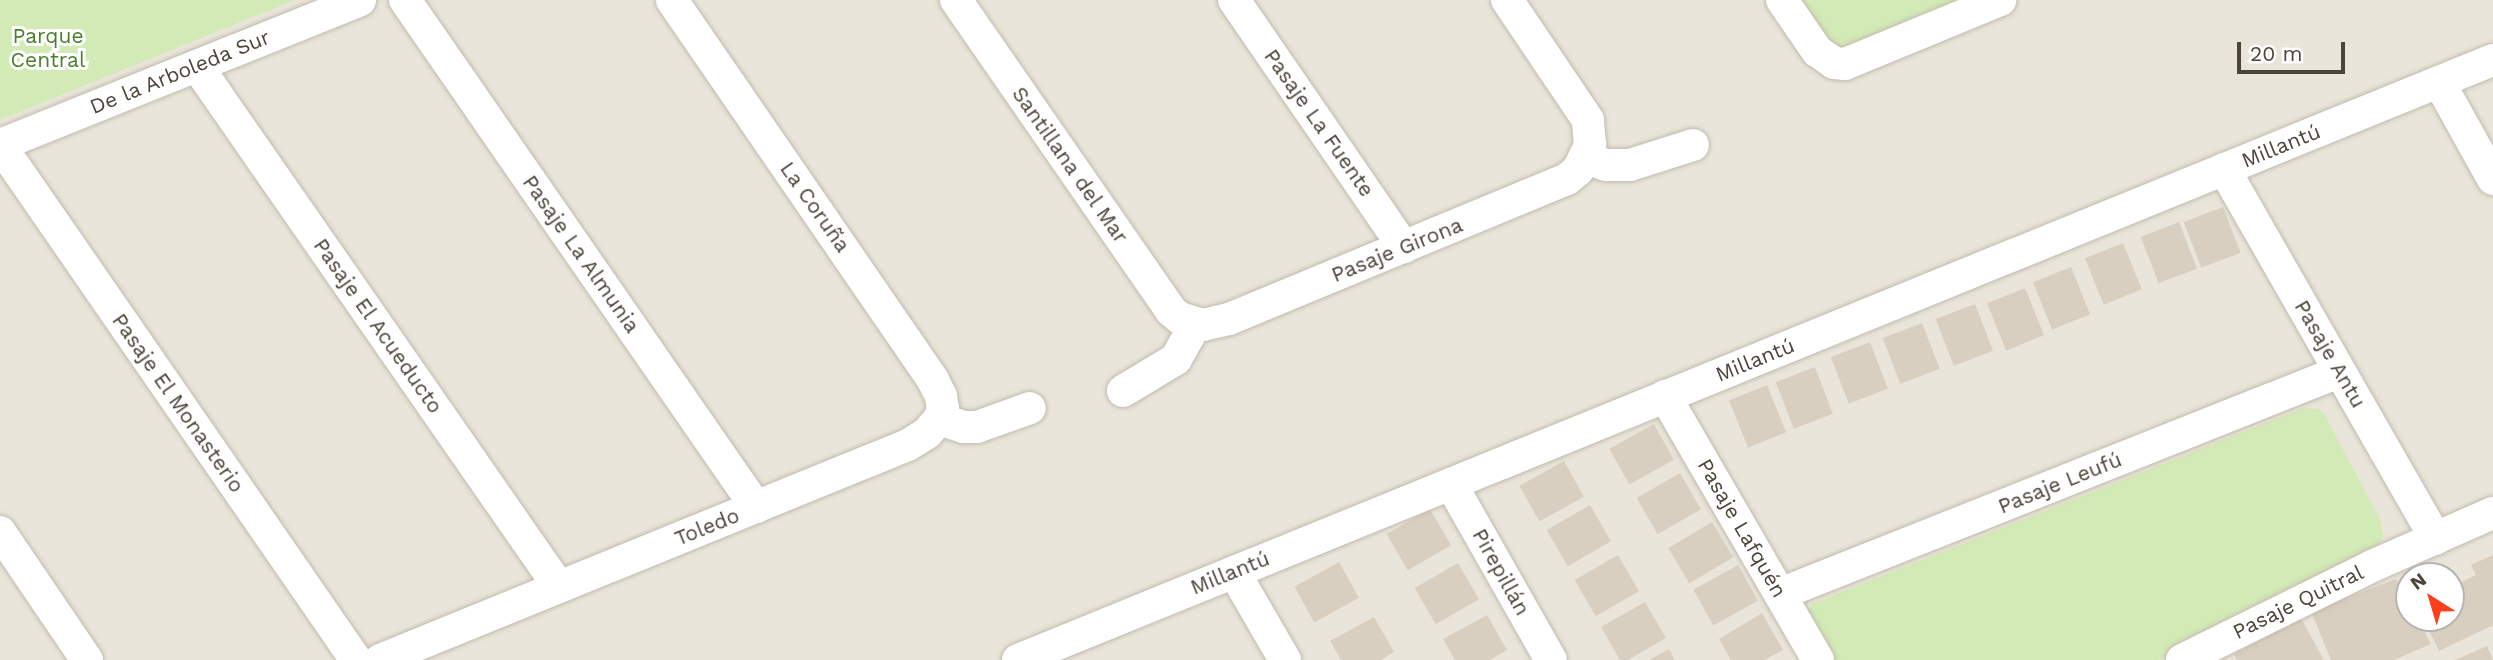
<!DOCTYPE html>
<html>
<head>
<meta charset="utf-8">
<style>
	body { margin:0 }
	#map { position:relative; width:2493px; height:660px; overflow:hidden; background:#f6f3ec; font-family:"Work Sans",sans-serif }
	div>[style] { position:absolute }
	.residential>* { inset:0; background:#eae5da }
	.green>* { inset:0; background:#d2eab5 }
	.building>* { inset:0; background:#d8cfc1; transform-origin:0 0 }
	.roads { filter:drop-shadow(0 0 2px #c2bbae) drop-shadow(0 0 2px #c2bbae) }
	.minor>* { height:32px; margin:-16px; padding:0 16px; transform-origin:16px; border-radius:16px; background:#fff }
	span { translate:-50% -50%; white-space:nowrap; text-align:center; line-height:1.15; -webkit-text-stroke:6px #fff; paint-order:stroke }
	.park-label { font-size:21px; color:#4a7f2a }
	.street-label { font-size:21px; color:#4b4439 }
	.north { position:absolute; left:2395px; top:562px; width:70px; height:70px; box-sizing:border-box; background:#fff; border:2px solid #b7b4b0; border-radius:50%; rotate:323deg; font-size:19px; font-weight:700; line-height:28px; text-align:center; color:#4b4439 }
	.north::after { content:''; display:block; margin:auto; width:24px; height:32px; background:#fc3f1d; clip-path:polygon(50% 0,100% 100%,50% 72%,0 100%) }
	.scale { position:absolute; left:2237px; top:42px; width:108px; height:32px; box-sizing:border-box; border:4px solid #4b4439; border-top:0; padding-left:9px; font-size:21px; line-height:24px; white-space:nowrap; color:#4b4439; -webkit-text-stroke:5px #fff; paint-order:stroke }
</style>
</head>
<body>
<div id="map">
	<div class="residential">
		<i style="clip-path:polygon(evenodd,0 0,2493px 0,2493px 660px,0 660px,0 0,2409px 576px,2451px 576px,2451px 618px,2409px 618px,2409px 576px)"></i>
	</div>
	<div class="green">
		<i style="clip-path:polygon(0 0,295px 0,0 120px)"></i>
		<i style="clip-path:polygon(1793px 0,1959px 0,1844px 51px,1832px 49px)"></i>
		<i style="clip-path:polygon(2304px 408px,2319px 409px,2324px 414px,2379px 517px,2383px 536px,2380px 543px,2376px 549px,2158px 660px,1826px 660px,1805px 616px,1812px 604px)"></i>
	</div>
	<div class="building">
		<i style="left:2223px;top:207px;width:49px;height:42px;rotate:69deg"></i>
		<i style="left:2179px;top:222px;width:50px;height:41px;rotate:69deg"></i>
		<i style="left:2123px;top:243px;width:50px;height:41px;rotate:68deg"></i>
		<i style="left:2071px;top:267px;width:51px;height:41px;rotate:68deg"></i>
		<i style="left:2025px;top:288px;width:51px;height:41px;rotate:68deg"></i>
		<i style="left:1975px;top:304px;width:50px;height:42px;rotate:69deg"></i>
		<i style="left:1922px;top:323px;width:49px;height:42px;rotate:69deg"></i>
		<i style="left:1870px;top:342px;width:50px;height:42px;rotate:69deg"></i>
		<i style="left:1815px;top:367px;width:50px;height:42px;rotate:69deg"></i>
		<i style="left:1767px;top:385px;width:51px;height:41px;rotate:68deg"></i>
		<i style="left:1654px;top:424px;width:41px;height:51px;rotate:61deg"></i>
		<i style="left:1564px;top:461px;width:41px;height:51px;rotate:61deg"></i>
		<i style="left:1680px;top:473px;width:42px;height:50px;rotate:60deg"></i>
		<i style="left:1590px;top:505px;width:42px;height:50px;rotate:60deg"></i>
		<i style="left:1430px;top:509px;width:42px;height:50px;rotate:60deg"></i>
		<i style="left:1712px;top:522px;width:41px;height:51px;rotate:59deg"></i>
		<i style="left:1618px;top:555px;width:42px;height:50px;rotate:60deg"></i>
		<i style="clip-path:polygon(2493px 555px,2493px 625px,2439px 651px,2423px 618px,2451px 618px,2451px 587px,2476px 575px,2471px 565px)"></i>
		<i style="left:1339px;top:562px;width:41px;height:51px;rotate:61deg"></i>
		<i style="left:1458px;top:563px;width:42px;height:50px;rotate:60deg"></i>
		<i style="left:1738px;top:565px;width:41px;height:51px;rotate:61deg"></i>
		<i style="clip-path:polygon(2396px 579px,2409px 603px,2409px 618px,2417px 618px,2431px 644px,2394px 660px,2331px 660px,2311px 611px)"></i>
		<i style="clip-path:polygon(1645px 602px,1666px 638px,1628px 660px,1620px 660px,1601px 627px)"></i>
		<i style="clip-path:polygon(1762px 613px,1783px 650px,1764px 660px,1731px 660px,1719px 639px)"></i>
		<i style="clip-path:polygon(1487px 615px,1507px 650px,1490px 660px,1455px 660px,1443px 639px)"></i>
		<i style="clip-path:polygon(1374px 617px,1394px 652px,1381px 660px,1341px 660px,1330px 641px)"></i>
		<i style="clip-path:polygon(2301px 618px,2324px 660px,2237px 660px,2234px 654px)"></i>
		<i style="clip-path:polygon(2487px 646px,2493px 660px,2455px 660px)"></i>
		<i style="clip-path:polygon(1669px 649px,1675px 660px,1649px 660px)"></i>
	</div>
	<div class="roads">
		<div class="minor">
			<i style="left:405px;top:0;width:617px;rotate:55.3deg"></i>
			<i style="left:956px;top:0;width:378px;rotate:55.3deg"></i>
			<i style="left:1171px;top:311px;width:11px;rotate:38deg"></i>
			<i style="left:1180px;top:318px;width:24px;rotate:17deg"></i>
			<i style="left:1203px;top:325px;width:27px;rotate:-13deg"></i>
			<i style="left:1229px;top:319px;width:366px;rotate:-22.5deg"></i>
			<i style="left:1567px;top:179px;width:14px;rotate:-39deg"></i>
			<i style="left:1578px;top:170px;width:28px;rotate:-64deg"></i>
			<i style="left:1590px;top:145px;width:25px;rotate:-95deg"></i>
			<i style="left:1588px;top:120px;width:145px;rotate:-124deg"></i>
			<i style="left:1234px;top:0;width:300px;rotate:55.5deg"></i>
			<i style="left:1782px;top:0;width:62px;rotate:55.5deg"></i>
			<i style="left:1817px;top:51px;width:21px;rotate:35deg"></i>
			<i style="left:1834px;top:63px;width:11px;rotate:5deg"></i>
			<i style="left:1845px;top:64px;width:168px;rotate:-22.4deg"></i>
			<i style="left:197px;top:66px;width:634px;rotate:55.21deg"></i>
			<i style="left:2439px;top:82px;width:111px;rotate:60.9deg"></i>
			<i style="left:0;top:145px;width:626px;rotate:55.35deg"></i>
			<i style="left:0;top:145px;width:388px;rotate:-21.9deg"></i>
			<i style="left:1586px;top:158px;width:21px;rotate:19deg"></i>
			<i style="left:1606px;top:165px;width:24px"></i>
			<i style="left:1630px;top:165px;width:66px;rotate:-17.6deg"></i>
			<i style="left:2224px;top:169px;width:426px;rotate:60.2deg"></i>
			<i style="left:1123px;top:391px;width:62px;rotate:-31.1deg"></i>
			<i style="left:1176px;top:359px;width:26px;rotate:-61deg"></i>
			<i style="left:1189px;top:336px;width:14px;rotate:-86deg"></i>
			<i style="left:1665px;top:396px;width:305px;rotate:59.9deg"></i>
			<i style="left:939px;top:419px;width:25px;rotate:18deg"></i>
			<i style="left:963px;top:427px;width:14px"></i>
			<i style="left:977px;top:427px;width:56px;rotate:-19.7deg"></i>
			<i style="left:1451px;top:484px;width:202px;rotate:60.4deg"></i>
			<i style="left:0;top:532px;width:155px;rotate:55.8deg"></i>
			<i style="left:1234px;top:572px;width:102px;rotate:59.9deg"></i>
			<i style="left:1780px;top:594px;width:601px;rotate:-21.66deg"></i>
			<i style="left:380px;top:660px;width:570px;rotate:-22.16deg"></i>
			<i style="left:908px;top:445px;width:22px;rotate:-32deg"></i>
			<i style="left:927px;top:433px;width:18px;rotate:-49deg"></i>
			<i style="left:939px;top:419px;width:11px;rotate:-68deg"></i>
			<i style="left:943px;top:409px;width:13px;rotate:-99deg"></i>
			<i style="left:941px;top:396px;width:18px;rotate:-117deg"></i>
			<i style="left:933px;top:380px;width:461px;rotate:-124.5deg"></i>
			<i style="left:1018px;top:660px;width:1592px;rotate:-22.14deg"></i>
			<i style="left:2182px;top:660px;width:212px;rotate:-26.3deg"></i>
			<i style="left:2372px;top:566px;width:132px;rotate:-23.7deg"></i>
		</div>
	</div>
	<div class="park-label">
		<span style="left:48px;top:48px">Parque<br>Central</span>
	</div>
	<div class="street-label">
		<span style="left:180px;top:72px;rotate:-22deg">De la Arboleda Sur</span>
		<span style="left:1319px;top:123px;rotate:55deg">Pasaje La Fuente</span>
		<span style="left:2281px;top:146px;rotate:-22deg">Millantú</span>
		<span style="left:1070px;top:165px;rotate:55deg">Santillana del Mar</span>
		<span style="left:815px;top:207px;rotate:55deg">La Coruña</span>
		<span style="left:1397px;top:250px;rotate:-22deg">Pasaje Girona</span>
		<span style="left:581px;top:254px;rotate:55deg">Pasaje La Almunia</span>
		<span style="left:378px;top:326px;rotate:55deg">Pasaje El Acueducto</span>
		<span style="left:2330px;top:354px;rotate:60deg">Pasaje Antu</span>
		<span style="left:1755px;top:360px;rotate:-22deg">Millantú</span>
		<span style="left:178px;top:403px;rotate:55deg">Pasaje El Monasterio</span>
		<span style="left:2060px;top:483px;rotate:-22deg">Pasaje Leufú</span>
		<span style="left:707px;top:527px;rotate:-22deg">Toledo</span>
		<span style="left:1742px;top:528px;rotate:60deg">Pasaje Lafquén</span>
		<span style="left:1501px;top:572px;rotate:61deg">Pirepillán</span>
		<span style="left:1230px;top:573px;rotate:-22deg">Millantú</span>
		<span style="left:2298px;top:602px;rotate:-26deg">Pasaje Quitral</span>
	</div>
	<div class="north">N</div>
	<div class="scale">20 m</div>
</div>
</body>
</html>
